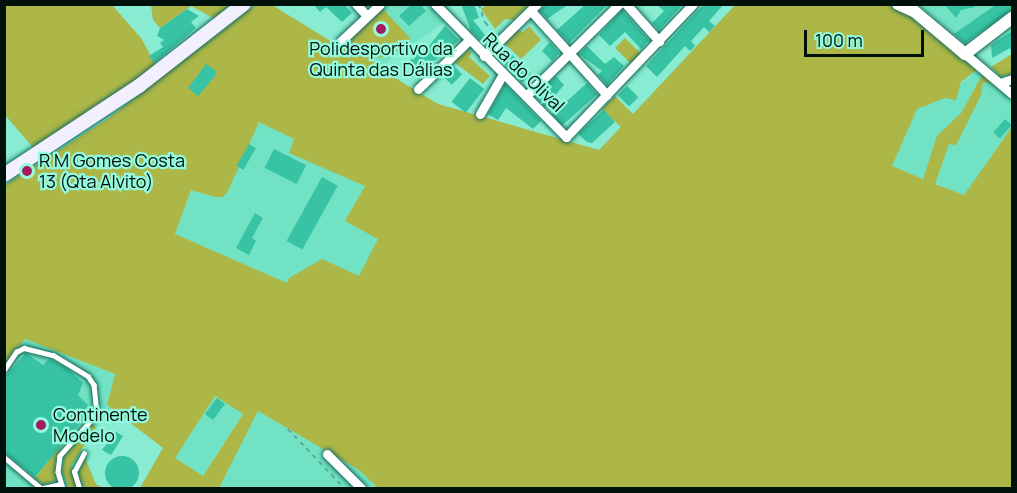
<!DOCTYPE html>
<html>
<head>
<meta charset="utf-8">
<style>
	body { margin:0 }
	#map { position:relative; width:1017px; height:493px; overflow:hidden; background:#87ecd1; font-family:Manrope,sans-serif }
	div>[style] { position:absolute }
	.built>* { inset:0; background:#71e2c4; transform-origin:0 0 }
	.green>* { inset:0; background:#acb747; transform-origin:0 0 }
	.building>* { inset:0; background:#37c3a4; transform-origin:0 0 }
	.round { border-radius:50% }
	.path>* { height:1.5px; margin-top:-0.75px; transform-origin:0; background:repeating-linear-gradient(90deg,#5da893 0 4.5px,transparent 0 9px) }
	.roads { filter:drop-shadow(0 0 2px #146a58) drop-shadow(0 0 2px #146a58) }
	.service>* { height:4.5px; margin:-2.25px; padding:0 2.25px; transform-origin:2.25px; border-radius:2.25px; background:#fff }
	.minor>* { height:9px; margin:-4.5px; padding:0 4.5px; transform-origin:4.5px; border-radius:4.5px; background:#fff }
	.tertiary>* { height:12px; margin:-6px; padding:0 6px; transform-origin:6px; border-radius:6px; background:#fff }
	.secondary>* { height:14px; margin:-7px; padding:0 7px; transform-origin:7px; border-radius:7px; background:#f2effe }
	.dots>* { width:16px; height:16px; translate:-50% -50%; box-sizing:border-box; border:3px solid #94fade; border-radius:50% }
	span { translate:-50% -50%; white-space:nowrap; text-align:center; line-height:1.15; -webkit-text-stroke:4.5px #94fade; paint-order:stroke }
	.poi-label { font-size:18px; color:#00110c }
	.left { translate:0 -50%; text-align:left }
	.street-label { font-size:18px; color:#00110c }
	.frame { position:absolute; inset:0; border:6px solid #00110c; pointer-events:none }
	.scale { position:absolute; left:804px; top:30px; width:120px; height:27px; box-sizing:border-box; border:3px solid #00110c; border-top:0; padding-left:8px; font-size:18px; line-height:21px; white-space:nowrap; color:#00110c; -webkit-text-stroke:4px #94fade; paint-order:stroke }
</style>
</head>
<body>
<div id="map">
	<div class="built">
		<i style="clip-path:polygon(387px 5px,428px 5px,444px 22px,379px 68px,371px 58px,389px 57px,410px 39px,383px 9px)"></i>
		<i style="clip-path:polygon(920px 5px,1012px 5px,1012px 13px,966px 44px)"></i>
		<i style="clip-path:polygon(978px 69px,1012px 100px,1012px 127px,964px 195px,891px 166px,917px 109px,945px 98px)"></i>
		<i style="clip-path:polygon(259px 121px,294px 139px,289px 153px,366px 186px,379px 239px,359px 276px,287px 284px,175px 234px,191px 190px,215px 197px,237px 166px)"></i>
		<i style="clip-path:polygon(25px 339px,115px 374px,107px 405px,111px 408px,81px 447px,85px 458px,80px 465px,81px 482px,86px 488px,5px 488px,5px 363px)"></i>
		<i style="left:215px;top:396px;width:33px;height:74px;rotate:33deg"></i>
		<i style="clip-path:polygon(258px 411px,359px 470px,378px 488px,219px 488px)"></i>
	</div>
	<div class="green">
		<i style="clip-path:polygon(4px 5px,112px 5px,141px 38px,157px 67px,36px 151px,5px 115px)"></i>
		<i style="clip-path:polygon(151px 5px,236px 5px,217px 20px,191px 6px,160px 28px,153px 20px)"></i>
		<i style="clip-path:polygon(evenodd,255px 5px,272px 5px,332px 42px,345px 43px,383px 9px,411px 39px,389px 57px,371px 58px,379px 68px,438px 104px,599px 150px,621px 127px,602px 109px,615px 96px,633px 114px,735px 5px,888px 5px,910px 14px,978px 69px,961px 82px,956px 100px,945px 98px,917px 109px,892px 166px,923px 179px,937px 136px,962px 112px,983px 73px,996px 85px,983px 82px,981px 95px,956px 145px,949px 144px,935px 184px,964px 195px,1012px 127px,1012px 488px,378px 488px,359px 470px,258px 411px,219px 488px,140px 488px,163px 448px,107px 405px,115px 374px,25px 339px,5px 363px,5px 185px,109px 118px,255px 5px,259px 122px,294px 139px,289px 153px,365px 186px,345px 221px,378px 239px,359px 276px,322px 259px,289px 278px,287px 283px,175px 234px,191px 190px,215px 197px,223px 197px,228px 191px,259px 122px,255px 5px,215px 396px,243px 414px,203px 476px,175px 458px,215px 396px)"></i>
		<i style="clip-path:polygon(487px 5px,487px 4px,529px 5px,513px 20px,505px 19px,495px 29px,481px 9px)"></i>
		<i style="clip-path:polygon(529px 26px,541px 40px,521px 59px,504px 43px,518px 30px,523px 32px)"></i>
		<i style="left:625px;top:38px;width:24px;height:14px;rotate:45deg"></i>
		<i style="clip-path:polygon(468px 50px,472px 52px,469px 57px,490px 76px,483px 84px,454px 62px)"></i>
		<i style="clip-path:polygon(1012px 54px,1012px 75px,1000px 76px,991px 67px)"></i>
		<i style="clip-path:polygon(92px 424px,96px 427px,71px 466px,76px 488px,69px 488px,62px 471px,64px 457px)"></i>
		<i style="clip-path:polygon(63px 442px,55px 462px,56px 480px,44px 485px,35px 478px)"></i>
		<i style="clip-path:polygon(85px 458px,96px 484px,103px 488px,86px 488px,81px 482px,78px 473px)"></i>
	</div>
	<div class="building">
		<i style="clip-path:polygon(313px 4px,344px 4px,352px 13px,342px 22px,326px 7px,320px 12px)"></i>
		<i style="clip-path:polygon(412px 4px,420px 4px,426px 11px,409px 26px,399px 16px)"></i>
		<i style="clip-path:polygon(461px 4px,474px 4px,479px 18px,473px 20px,489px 40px,484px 44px,471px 31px)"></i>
		<i style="clip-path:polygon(545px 4px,569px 4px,547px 19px,540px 11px)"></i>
		<i style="clip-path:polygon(586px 4px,608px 4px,569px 43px,557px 30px)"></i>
		<i style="clip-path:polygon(656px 4px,683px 4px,659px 30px,652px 23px,664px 11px)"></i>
		<i style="clip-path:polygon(704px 4px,724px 4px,709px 21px,715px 26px,709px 32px,704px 27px,691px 41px,695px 46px,690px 51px,685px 46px,657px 77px,646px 66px)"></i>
		<i style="clip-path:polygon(944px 4px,975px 4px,975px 7px,961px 10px,956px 18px)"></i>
		<i style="clip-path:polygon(997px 4px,1012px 4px,1012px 10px,965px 43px,954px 34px)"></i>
		<i style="clip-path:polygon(187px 9px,199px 16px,191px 22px,196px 28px,154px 63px,149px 56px,163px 47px,160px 43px,164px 40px,157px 36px,160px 28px)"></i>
		<i style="clip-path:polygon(622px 10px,649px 40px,641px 49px,625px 32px,610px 46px,599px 35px)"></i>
		<i style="clip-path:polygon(445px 26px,459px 40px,421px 72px,410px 61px,418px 53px,421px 56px)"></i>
		<i style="clip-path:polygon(1012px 31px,1012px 53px,1010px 48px,992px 58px,991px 45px)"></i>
		<i style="clip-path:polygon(550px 42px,559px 53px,552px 61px,542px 51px)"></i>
		<i style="clip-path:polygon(503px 46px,531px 74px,522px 83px,496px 54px)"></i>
		<i style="clip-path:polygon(587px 46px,605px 64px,614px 57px,624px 66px,607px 85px,598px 75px,602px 71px,579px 54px)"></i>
		<i style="clip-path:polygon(206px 64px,216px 71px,215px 76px,198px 96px,188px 88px)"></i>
		<i style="left:453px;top:65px;width:13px;height:15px;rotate:45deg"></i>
		<i style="clip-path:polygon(556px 76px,564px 85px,545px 107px,535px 96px)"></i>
		<i style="left:470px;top:78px;width:18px;height:30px;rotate:38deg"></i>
		<i style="left:587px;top:83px;width:15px;height:47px;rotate:48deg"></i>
		<i style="clip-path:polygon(505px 84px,541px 121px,533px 129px,506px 108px,498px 120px,488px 114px)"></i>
		<i style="left:627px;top:86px;width:16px;height:13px;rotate:45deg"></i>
		<i style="clip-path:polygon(604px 110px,615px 122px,592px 143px,587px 142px,578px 134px)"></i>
		<i style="left:1005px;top:119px;width:9px;height:18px;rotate:41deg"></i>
		<i style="left:249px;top:144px;width:8px;height:25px;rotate:30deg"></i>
		<i style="left:274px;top:149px;width:36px;height:21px;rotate:27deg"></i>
		<i style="left:322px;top:177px;width:18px;height:73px;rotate:29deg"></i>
		<i style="clip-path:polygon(255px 213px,263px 218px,252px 238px,256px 241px,249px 255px,236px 248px)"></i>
		<i style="clip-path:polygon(26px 353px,43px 365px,49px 359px,67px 368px,83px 383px,78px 395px,92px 409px,35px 477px,4px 452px,4px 378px)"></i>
		<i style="left:217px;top:398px;width:10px;height:20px;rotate:37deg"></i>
		<i style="clip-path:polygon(116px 432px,123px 436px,111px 455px,102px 450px)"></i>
		<i class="round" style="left:105px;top:456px;width:34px;height:34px"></i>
	</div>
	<div class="path">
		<i style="left:479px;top:4px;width:19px;rotate:72deg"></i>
		<i style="left:485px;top:22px;width:16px;rotate:52deg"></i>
		<i style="left:288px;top:429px;width:81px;rotate:46.5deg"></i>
	</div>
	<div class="roads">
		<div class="service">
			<i style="left:4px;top:370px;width:22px;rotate:-56deg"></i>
			<i style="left:16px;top:352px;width:9px;rotate:-27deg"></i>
			<i style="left:24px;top:348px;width:30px;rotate:14deg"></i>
			<i style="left:53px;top:355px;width:41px;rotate:31deg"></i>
			<i style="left:88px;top:376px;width:11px;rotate:56deg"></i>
			<i style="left:94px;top:385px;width:29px;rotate:84deg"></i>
			<i style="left:97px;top:414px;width:56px;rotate:131.4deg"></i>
			<i style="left:60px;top:456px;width:16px;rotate:97deg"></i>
			<i style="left:58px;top:472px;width:17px;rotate:73deg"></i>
			<i style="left:4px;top:457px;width:48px;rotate:40deg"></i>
			<i style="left:43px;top:488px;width:18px;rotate:-13deg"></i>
			<i style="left:79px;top:488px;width:17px;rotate:-107deg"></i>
			<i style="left:74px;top:472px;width:21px;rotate:-62deg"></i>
		</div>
		<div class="minor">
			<i style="left:356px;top:4px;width:16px;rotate:47deg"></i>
			<i style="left:435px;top:4px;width:187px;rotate:45.4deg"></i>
			<i style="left:566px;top:137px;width:184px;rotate:-46.3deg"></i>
			<i style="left:626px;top:4px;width:50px;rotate:48.3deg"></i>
			<i style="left:531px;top:11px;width:113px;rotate:47.9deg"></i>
			<i style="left:340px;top:42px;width:55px;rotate:-43.5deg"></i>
			<i style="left:965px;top:54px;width:62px;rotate:40.4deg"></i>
			<i style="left:484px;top:56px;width:74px;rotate:-44.5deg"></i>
			<i style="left:1000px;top:83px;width:13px;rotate:-18deg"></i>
			<i style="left:418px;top:89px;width:69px;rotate:-43.8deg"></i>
			<i style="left:526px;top:96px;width:131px;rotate:-44.7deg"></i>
			<i style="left:480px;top:114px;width:46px;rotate:-60.1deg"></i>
			<i style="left:327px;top:454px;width:48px;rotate:45deg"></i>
		</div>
		<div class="tertiary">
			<i style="left:898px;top:4px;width:17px;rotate:24deg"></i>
			<i style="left:914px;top:11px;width:67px;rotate:40.1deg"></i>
			<i style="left:965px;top:54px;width:59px;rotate:-37.5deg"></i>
		</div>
		<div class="secondary">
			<i style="left:4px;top:175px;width:162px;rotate:-33.4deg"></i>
			<i style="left:139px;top:86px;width:133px;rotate:-38deg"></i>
		</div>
	</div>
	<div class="dots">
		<i style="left:381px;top:29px;background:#a31a63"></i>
		<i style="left:27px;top:171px;background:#a31a63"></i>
		<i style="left:41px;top:425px;background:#a31a63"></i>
	</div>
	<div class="poi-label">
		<span style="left:381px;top:59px">Polidesportivo da<br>Quinta das Dálias</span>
		<span class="left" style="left:39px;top:171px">R M Gomes Costa<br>13 (Qta Alvito)</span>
		<span class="left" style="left:53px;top:425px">Continente<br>Modelo</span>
	</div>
	<div class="street-label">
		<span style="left:524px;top:72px;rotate:44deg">Rua do Olival</span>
	</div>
	<div class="frame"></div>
	<div class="scale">100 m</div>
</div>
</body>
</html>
